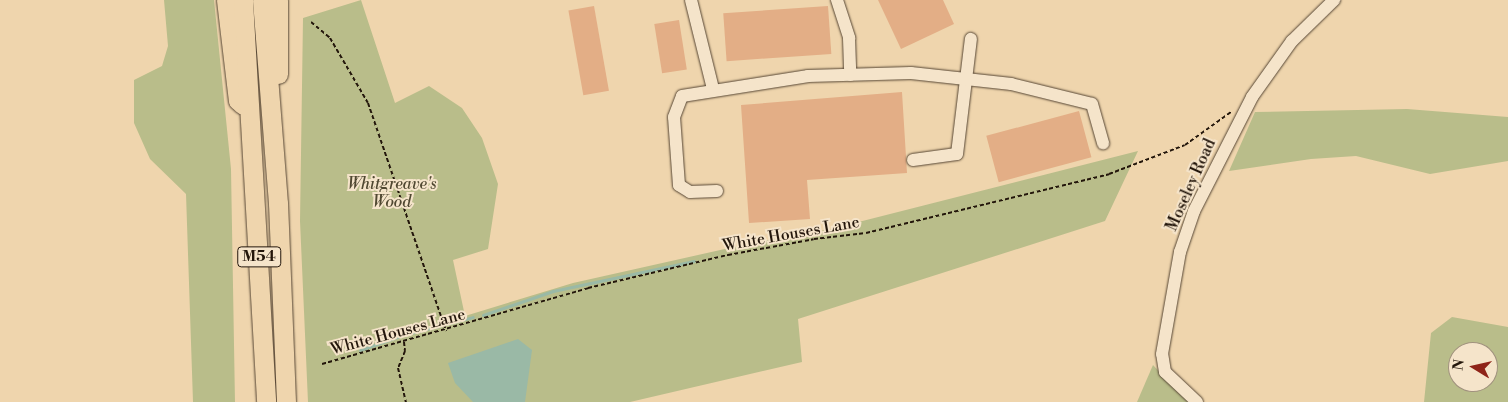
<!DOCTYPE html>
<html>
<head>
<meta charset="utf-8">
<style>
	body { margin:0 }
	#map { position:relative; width:1508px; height:402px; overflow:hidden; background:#efd5ad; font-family:"Libre Bodoni",serif }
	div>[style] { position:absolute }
	.green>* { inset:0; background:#b9bd8a }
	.water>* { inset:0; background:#9ab9a6 }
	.stream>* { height:3px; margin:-1.5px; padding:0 1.5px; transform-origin:1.5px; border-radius:1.5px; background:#9ab9a6 }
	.building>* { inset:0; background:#e3ae86; transform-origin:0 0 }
	.path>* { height:2px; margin-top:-1px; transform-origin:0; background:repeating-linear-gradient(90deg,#23160b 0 4px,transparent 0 6.5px) }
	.roads { filter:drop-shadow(0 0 1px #564634) drop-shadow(0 0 1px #564634) }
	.minor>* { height:12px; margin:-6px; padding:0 6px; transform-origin:6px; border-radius:6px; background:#f5e4ca }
	.highway>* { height:19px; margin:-9.5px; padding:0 9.5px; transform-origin:9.5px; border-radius:9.5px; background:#efd5ad }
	span { translate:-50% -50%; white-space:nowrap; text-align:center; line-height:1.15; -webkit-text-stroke:4px #f5e4ca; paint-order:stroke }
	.shield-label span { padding:1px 4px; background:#f5e4ca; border:1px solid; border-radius:4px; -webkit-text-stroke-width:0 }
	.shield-label { font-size:15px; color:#23160b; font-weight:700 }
	.park-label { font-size:16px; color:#504831; font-style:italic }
	.street-label { font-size:16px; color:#23160b }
	.north { position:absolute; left:1448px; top:342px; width:50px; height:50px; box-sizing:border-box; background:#f5e4ca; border:1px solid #a1927e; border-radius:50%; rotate:279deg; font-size:14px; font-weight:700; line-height:20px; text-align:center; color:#23160b }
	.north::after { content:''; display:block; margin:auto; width:18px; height:22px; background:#8f2418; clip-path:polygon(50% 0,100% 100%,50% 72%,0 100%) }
</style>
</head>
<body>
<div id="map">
	<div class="green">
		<i style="clip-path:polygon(164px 0,214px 0,231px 169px,235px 402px,193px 402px,186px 194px,150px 159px,134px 123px,134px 80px,162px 66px,168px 46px)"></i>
		<i style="clip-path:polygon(361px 0,395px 103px,429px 86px,462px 108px,482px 138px,498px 184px,488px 249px,453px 260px,465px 316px,573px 283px,756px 242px,831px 229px,1138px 151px,1105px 221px,798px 319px,802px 362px,630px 402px,308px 402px,300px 221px,303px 18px)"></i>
		<i style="clip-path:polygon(1407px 109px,1508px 117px,1508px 161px,1430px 174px,1356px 156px,1311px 159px,1229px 171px,1255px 112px)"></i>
		<i style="clip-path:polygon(evenodd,1452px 317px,1508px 327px,1508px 402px,1424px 402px,1431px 333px,1452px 317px,1458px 352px,1488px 352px,1488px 382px,1458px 382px,1458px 352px)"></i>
		<i style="clip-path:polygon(1153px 365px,1188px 402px,1137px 402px)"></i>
	</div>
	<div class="water">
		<i style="clip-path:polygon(518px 339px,532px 350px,525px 402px,473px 402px,455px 383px,448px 363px)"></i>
	</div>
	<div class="stream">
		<i style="left:483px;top:315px;width:74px;rotate:-18.9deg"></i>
		<i style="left:553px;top:291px;width:144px;rotate:-12deg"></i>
		<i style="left:360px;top:350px;width:46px;rotate:-19.2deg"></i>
		<i style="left:403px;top:335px;width:72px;rotate:-14.4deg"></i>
	</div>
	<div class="building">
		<i style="clip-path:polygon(878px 0,943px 0,954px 24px,901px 49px)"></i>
		<i style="left:594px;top:6px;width:86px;height:26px;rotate:80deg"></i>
		<i style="left:828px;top:6px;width:48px;height:105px;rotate:86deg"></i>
		<i style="left:679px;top:20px;width:50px;height:25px;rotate:81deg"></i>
		<i style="clip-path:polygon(902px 92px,907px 173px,807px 180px,810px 219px,749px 223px,741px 105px)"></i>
		<i style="left:1079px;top:111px;width:48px;height:96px;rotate:75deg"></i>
	</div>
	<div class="path">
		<i style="left:311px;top:22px;width:25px;rotate:40deg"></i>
		<i style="left:330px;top:38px;width:75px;rotate:59.7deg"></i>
		<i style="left:368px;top:103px;width:241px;rotate:71.1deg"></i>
		<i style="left:404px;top:342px;width:9px;rotate:84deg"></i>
		<i style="left:405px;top:351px;width:18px;rotate:112deg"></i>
		<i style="left:398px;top:368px;width:35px;rotate:77deg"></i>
		<i style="left:322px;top:364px;width:277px;rotate:-15.9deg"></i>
		<i style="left:588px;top:288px;width:144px;rotate:-13.3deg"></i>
		<i style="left:728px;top:255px;width:87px;rotate:-10.5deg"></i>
		<i style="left:814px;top:239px;width:52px;rotate:-6.6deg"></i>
		<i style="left:866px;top:233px;width:250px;rotate:-13.6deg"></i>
		<i style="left:1109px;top:174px;width:81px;rotate:-20.9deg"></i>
		<i style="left:1185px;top:145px;width:57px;rotate:-35.7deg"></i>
	</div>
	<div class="roads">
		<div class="minor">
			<i style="left:691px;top:0;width:92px;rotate:76.1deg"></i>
			<i style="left:837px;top:0;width:40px;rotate:72deg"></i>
			<i style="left:849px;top:38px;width:37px;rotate:88deg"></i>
			<i style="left:913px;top:160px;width:44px;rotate:-7.8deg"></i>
			<i style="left:957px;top:154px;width:116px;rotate:-83.1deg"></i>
			<i style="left:717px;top:191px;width:27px;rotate:178deg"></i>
			<i style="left:690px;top:192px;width:13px;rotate:-148deg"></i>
			<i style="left:679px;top:185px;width:68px;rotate:-94.2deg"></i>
			<i style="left:674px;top:117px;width:22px;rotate:-69deg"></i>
			<i style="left:682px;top:96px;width:128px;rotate:-9deg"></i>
			<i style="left:808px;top:76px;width:103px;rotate:-1.7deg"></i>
			<i style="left:911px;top:73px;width:101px;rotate:6.3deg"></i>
			<i style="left:1011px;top:84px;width:83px;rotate:13.9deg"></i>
			<i style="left:1092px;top:104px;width:41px;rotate:74.2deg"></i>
			<i style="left:1197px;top:402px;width:44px;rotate:-136.8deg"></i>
			<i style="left:1165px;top:372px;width:18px;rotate:-99deg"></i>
			<i style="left:1162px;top:354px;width:104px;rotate:-80deg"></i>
			<i style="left:1180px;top:252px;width:43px;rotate:-71.1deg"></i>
			<i style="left:1194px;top:211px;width:128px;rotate:-63deg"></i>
			<i style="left:1252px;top:97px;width:69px;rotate:-54.5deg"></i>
			<i style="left:1292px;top:41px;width:59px;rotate:-44.3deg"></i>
		</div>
		<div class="highway">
			<i style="left:226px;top:0;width:101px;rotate:83.2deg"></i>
			<i style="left:238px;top:100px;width:6px;rotate:45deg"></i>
			<i style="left:243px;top:0;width:403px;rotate:86.7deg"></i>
			<i style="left:262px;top:0;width:204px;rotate:85.5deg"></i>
			<i style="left:278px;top:203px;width:199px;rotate:87.7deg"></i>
			<i style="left:278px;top:74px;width:74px;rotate:-90deg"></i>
		</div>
	</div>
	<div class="shield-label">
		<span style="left:259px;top:257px">M54</span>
	</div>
	<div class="park-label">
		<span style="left:392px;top:193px">Whitgreave's<br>Wood</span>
	</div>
	<div class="street-label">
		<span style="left:1191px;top:185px;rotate:-66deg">Moseley Road</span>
		<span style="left:791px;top:234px;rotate:-10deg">White Houses Lane</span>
		<span style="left:398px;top:332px;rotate:-15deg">White Houses Lane</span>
	</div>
	<div class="north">N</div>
</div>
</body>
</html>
